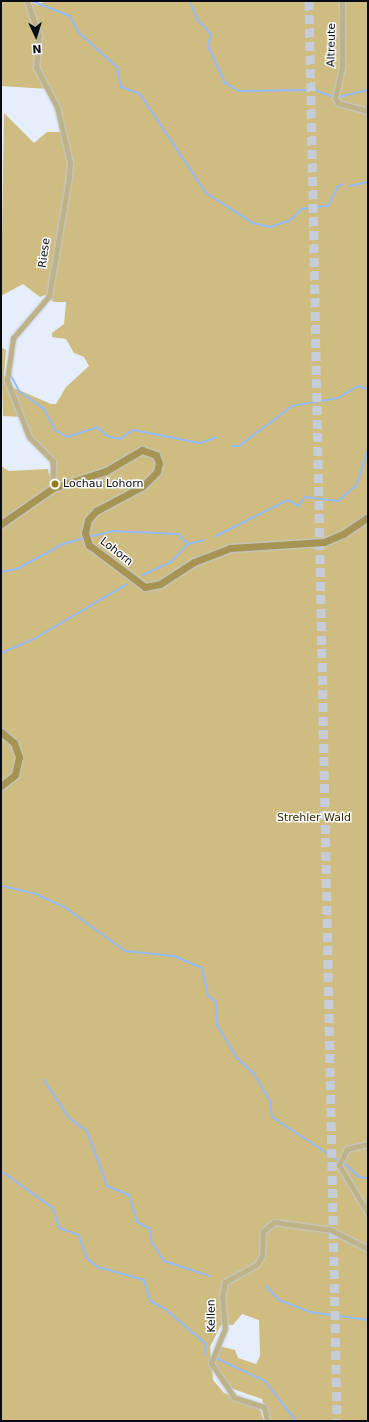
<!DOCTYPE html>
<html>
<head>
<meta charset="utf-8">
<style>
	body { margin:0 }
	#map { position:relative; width:369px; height:1422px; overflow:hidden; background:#e7eefb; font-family:"DejaVu Sans",sans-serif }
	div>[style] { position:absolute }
	.green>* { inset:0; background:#cebc80 }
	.stream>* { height:2px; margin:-1px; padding:0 1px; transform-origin:1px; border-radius:1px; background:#95bbfd }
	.highway-tunnel>* { height:9px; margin-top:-4.5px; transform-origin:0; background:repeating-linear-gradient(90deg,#c6ccd8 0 9px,transparent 0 13.5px) }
	.roads { filter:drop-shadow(0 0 1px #c3cad6) drop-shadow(0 0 1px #c3cad6) }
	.street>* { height:5px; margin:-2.5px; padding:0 2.5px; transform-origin:2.5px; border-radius:2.5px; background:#beb289 }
	.secondary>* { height:7px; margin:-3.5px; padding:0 3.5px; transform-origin:3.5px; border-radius:3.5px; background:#a69454 }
	.dots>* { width:11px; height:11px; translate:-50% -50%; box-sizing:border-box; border:2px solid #fbfbfb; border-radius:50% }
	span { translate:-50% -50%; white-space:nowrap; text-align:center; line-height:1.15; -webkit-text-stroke:3px #fbfbfb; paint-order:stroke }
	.street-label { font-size:11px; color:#080c12 }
	.poi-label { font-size:11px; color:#080c12 }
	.left { translate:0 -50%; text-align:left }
	.park-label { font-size:11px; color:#382c00 }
	.frame { position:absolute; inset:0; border:2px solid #080c12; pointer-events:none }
	.north { position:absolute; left:16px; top:16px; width:40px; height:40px; -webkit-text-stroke:3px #fbfbfb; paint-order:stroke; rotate:176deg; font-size:11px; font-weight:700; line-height:16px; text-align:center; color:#080c12 }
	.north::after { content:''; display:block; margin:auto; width:14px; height:18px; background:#080c12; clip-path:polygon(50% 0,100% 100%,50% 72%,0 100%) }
</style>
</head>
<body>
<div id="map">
	<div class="green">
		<i style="clip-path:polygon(1px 1px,27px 1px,38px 5px,46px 1px,368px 1px,368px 1421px,269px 1421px,262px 1399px,222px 1385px,213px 1361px,219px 1346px,235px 1350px,238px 1358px,256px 1364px,260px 1356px,259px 1320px,242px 1314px,233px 1325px,221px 1325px,210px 1347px,213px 1380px,224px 1393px,258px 1404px,264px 1421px,1px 1421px,1px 466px,9px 471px,48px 469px,49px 475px,51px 468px,49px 461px,26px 436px,20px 417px,3px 416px,1px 347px,6px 350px,4px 375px,12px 387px,51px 404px,56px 404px,66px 387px,89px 366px,84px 357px,74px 353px,66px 339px,52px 337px,52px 333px,64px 324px,66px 302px,54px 302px,45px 295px,40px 297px,23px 284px,1px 296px,4px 113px,34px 143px,47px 132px,63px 132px,49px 89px,1px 86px)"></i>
	</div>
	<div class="stream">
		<i style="left:32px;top:1px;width:41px;rotate:21.5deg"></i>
		<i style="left:70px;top:16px;width:19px;rotate:62deg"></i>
		<i style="left:79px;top:33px;width:51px;rotate:41.8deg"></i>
		<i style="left:117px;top:67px;width:20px;rotate:79deg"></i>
		<i style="left:121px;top:87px;width:20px;rotate:20deg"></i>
		<i style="left:140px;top:94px;width:119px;rotate:56.3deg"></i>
		<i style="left:206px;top:193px;width:56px;rotate:32.6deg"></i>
		<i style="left:253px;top:223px;width:17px;rotate:13deg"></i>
		<i style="left:270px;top:227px;width:20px;rotate:-18deg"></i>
		<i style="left:289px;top:221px;width:18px;rotate:-43deg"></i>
		<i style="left:302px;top:209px;width:26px;rotate:-7deg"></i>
		<i style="left:328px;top:206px;width:22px;rotate:-63deg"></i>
		<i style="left:338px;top:186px;width:5px;rotate:-22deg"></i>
		<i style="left:190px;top:1px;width:19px;rotate:69deg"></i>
		<i style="left:197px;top:19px;width:21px;rotate:47deg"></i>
		<i style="left:211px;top:34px;width:12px;rotate:104deg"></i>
		<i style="left:208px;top:46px;width:41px;rotate:65.3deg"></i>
		<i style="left:225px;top:83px;width:16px;rotate:30deg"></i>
		<i style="left:239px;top:91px;width:76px;rotate:-0.8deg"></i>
		<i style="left:315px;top:90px;width:17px;rotate:21deg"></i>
		<i style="left:339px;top:97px;width:30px;rotate:-14deg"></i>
		<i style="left:350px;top:186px;width:18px;rotate:-13deg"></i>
		<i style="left:11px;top:376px;width:18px;rotate:61deg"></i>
		<i style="left:20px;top:392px;width:29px;rotate:35deg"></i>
		<i style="left:44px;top:409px;width:24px;rotate:62deg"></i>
		<i style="left:55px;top:430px;width:14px;rotate:30deg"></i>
		<i style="left:67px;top:437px;width:32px;rotate:-18deg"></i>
		<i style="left:97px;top:427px;width:13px;rotate:42deg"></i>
		<i style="left:107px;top:436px;width:13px;rotate:13deg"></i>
		<i style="left:120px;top:439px;width:16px;rotate:-35deg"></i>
		<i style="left:133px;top:430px;width:68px;rotate:11deg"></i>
		<i style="left:200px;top:443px;width:18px;rotate:-19deg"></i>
		<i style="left:232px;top:446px;width:7px"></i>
		<i style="left:239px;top:446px;width:66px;rotate:-37deg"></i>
		<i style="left:292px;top:406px;width:47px;rotate:-9.9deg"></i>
		<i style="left:338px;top:398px;width:23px;rotate:-31deg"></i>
		<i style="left:358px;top:386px;width:10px;rotate:17deg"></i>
		<i style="left:216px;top:536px;width:80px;rotate:-26.6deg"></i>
		<i style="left:288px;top:500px;width:12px;rotate:31deg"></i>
		<i style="left:298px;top:506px;width:11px;rotate:-52deg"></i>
		<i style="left:305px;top:497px;width:33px;rotate:7deg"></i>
		<i style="left:338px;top:501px;width:23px;rotate:-40deg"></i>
		<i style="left:356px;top:486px;width:38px;rotate:-72deg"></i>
		<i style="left:88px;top:537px;width:26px;rotate:-13deg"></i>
		<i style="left:113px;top:531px;width:65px;rotate:2.6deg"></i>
		<i style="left:178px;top:534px;width:14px;rotate:45deg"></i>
		<i style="left:188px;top:544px;width:16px;rotate:-14deg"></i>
		<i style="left:1px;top:572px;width:16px;rotate:-11deg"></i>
		<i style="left:17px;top:569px;width:52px;rotate:-28.5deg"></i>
		<i style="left:63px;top:544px;width:22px;rotate:-16deg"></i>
		<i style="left:143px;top:575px;width:31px;rotate:-25deg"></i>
		<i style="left:171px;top:562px;width:25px;rotate:-47deg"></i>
		<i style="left:1px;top:653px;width:36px;rotate:-23deg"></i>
		<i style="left:34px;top:639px;width:108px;rotate:-30.6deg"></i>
		<i style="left:2px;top:886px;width:35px;rotate:13deg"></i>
		<i style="left:36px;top:894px;width:33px;rotate:25deg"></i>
		<i style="left:66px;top:908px;width:73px;rotate:36.1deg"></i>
		<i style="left:125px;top:951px;width:49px;rotate:5.8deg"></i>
		<i style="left:174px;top:956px;width:30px;rotate:23deg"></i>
		<i style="left:202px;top:968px;width:29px;rotate:78deg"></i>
		<i style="left:208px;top:996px;width:10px;rotate:37deg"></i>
		<i style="left:216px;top:1002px;width:23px;rotate:88deg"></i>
		<i style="left:217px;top:1025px;width:37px;rotate:59deg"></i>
		<i style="left:236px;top:1057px;width:25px;rotate:43deg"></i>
		<i style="left:254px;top:1074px;width:31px;rotate:59deg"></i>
		<i style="left:270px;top:1101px;width:16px;rotate:83deg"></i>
		<i style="left:272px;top:1117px;width:77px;rotate:33.3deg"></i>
		<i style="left:44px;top:1080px;width:45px;rotate:56.7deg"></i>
		<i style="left:69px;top:1118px;width:22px;rotate:36deg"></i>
		<i style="left:87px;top:1131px;width:59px;rotate:70deg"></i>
		<i style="left:107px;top:1186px;width:24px;rotate:22deg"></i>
		<i style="left:129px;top:1195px;width:28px;rotate:73deg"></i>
		<i style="left:137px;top:1222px;width:15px;rotate:28deg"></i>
		<i style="left:150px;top:1229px;width:14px;rotate:82deg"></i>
		<i style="left:152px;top:1243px;width:22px;rotate:56deg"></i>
		<i style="left:164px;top:1261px;width:48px;rotate:18.1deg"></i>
		<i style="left:345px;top:1164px;width:19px;rotate:43deg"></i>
		<i style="left:359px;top:1177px;width:9px;rotate:6deg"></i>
		<i style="left:1px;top:1171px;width:64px;rotate:35.4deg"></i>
		<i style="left:53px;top:1208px;width:21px;rotate:73deg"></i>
		<i style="left:59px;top:1228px;width:21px;rotate:19deg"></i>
		<i style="left:79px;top:1235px;width:25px;rotate:72deg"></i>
		<i style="left:87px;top:1259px;width:14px;rotate:36deg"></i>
		<i style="left:98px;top:1267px;width:48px;rotate:15.8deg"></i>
		<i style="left:144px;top:1280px;width:22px;rotate:74deg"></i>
		<i style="left:150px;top:1301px;width:17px;rotate:28deg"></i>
		<i style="left:165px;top:1309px;width:54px;rotate:40.5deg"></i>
		<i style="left:206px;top:1344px;width:11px;rotate:95deg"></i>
		<i style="left:266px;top:1286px;width:19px;rotate:47deg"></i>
		<i style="left:279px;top:1300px;width:33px;rotate:21deg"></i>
		<i style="left:310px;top:1312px;width:59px;rotate:7.9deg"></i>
		<i style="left:216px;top:1358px;width:54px;rotate:25.1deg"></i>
		<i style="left:265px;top:1381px;width:51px;rotate:52.2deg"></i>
	</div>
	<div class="highway-tunnel">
		<i style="left:309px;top:1px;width:1420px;rotate:88.87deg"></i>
	</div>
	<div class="roads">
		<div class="street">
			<i style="left:27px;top:1px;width:36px;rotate:71deg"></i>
			<i style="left:39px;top:35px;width:32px;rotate:95deg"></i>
			<i style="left:36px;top:67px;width:45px;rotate:62.3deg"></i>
			<i style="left:57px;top:107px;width:57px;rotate:76.9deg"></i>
			<i style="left:70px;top:163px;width:14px;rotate:94deg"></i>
			<i style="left:69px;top:177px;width:121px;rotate:99.5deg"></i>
			<i style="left:49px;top:296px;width:55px;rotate:130.6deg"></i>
			<i style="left:13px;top:338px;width:42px;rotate:98.1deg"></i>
			<i style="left:7px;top:380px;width:61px;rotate:68.9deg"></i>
			<i style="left:29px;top:437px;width:34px;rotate:45deg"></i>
			<i style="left:53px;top:461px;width:27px;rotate:90deg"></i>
			<i style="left:342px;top:1px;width:67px;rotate:90deg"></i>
			<i style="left:342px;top:68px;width:31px;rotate:103deg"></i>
			<i style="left:335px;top:98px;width:6px;rotate:59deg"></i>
			<i style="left:338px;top:103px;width:31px;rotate:15deg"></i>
			<i style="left:368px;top:1144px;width:22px;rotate:167deg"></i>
			<i style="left:347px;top:1149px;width:18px;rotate:117deg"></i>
			<i style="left:339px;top:1165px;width:56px;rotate:58.9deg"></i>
			<i style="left:267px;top:1421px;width:14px;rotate:-102deg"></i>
			<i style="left:264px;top:1407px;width:32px;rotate:-162deg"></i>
			<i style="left:234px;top:1397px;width:41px;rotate:-124.1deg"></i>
			<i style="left:211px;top:1363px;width:37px;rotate:-68deg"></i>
			<i style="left:225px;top:1329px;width:32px;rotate:-95deg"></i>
			<i style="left:222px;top:1297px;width:15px;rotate:-79deg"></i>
			<i style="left:225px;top:1282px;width:37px;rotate:-29deg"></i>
			<i style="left:257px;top:1264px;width:9px;rotate:-58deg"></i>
			<i style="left:262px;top:1256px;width:25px;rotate:-88deg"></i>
			<i style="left:263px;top:1231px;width:14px;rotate:-39deg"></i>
			<i style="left:274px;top:1222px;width:58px;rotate:8deg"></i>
			<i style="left:331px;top:1230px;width:42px;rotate:27.2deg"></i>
		</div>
		<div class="secondary">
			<i style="left:1px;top:524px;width:63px;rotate:-34.7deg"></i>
			<i style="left:53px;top:488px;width:56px;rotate:-17.8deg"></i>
			<i style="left:106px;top:471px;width:42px;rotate:-30.3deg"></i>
			<i style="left:142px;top:450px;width:15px;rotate:20deg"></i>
			<i style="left:156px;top:455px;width:9px;rotate:69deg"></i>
			<i style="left:159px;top:463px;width:9px;rotate:103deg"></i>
			<i style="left:157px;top:472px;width:20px;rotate:135deg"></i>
			<i style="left:143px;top:486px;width:53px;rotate:152deg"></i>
			<i style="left:96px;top:511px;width:12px;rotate:132deg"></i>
			<i style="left:88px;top:520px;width:13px;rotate:103deg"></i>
			<i style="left:85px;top:533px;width:13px;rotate:72deg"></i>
			<i style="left:89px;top:545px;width:70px;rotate:36.9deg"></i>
			<i style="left:145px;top:587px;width:15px;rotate:-11deg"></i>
			<i style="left:160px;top:584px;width:40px;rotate:-32.9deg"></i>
			<i style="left:194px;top:562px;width:39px;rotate:-21deg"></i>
			<i style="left:230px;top:548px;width:94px;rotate:-3.7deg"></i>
			<i style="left:324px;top:542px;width:21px;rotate:-23deg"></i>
			<i style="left:343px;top:534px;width:30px;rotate:-34deg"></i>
			<i style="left:1px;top:732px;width:17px;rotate:40deg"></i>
			<i style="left:14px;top:743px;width:15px;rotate:70deg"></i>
			<i style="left:19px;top:757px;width:18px;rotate:103deg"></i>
			<i style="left:15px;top:775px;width:18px;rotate:142deg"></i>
		</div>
	</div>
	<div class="dots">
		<i style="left:55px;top:484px;background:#927c22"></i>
	</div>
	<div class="street-label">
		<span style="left:332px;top:45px;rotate:-89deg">Altreute</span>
		<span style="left:45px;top:253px;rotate:-82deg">Riese</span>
		<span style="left:116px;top:552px;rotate:38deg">Lohorn</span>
		<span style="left:212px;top:1316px;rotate:-91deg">Kellen</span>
	</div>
	<div class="poi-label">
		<span class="left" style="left:63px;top:484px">Lochau Lohorn</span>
	</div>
	<div class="park-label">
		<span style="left:314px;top:818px">Strehler Wald</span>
	</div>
	<div class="frame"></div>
	<div class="north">N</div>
</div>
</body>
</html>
